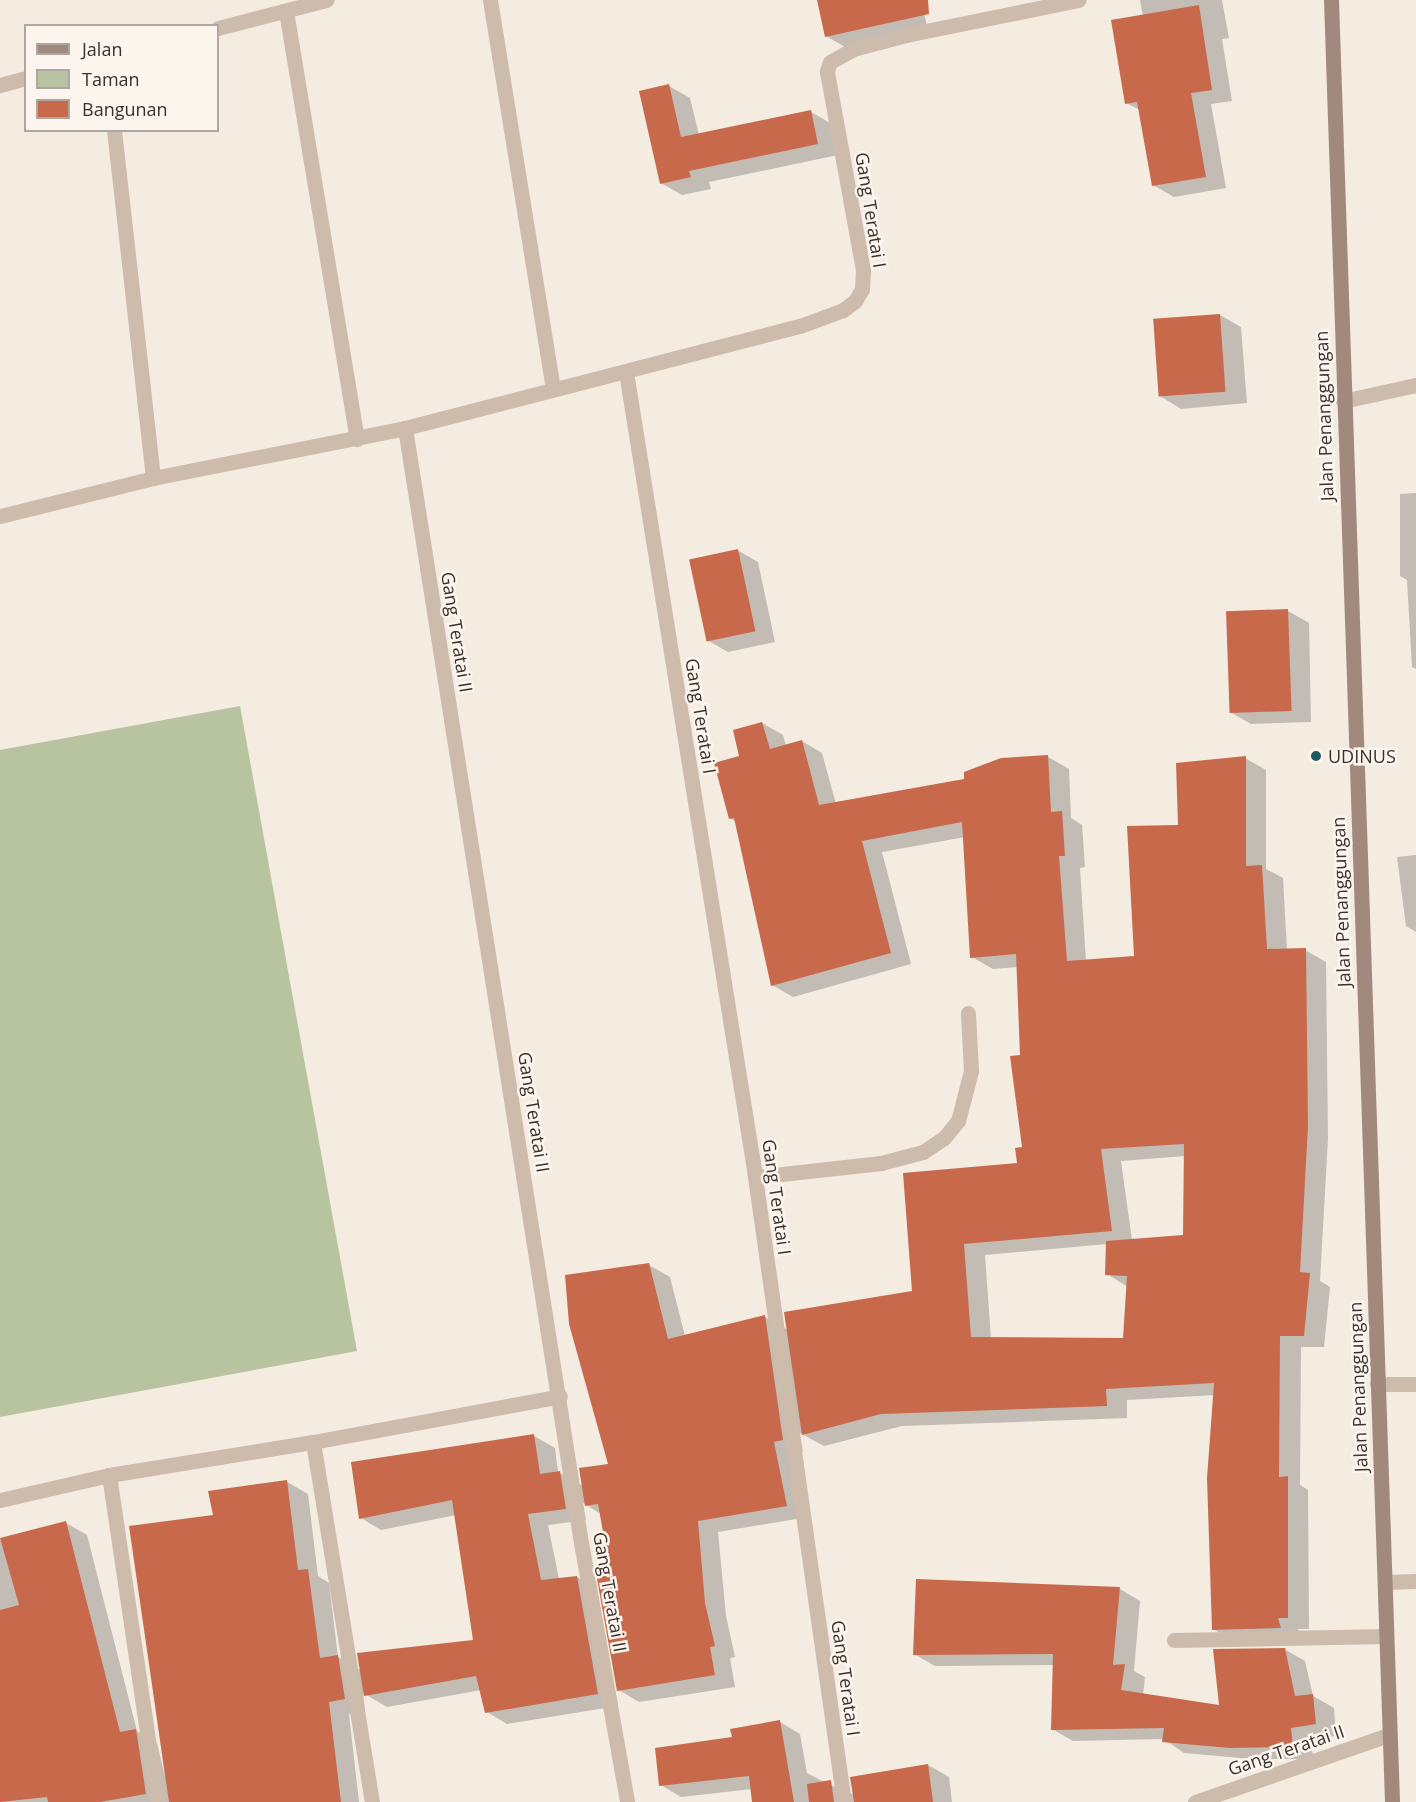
<!DOCTYPE html>
<html>
<head>
<meta charset="utf-8">
<style>
	body { margin:0 }
	#map { position:relative; width:1416px; height:1802px; overflow:hidden; background:#f4ebe1; font-family:"Open Sans",sans-serif }
	div>[style] { position:absolute }
	.green>* { inset:0; background:#b8c4a0 }
	.shadow>* { inset:0; background:#0003 }
	.building>* { inset:0; background:#c8694b; transform-origin:0 0 }
	.lane>* { height:15px; margin:-7.5px; padding:0 7.5px; transform-origin:7.5px; border-radius:7.5px; background:#cdbbac }
	.street>* { height:15px; margin:-7.5px; padding:0 7.5px; transform-origin:7.5px; border-radius:7.5px; background:#cdbbac }
	.secondary>* { height:15px; margin:-7.5px; padding:0 7.5px; transform-origin:7.5px; border-radius:7.5px; background:#a18a7d }
	.dots>* { width:16px; height:16px; translate:-50% -50%; box-sizing:border-box; border:3px solid #fbf5ee; border-radius:50% }
	span { translate:-50% -50%; white-space:nowrap; text-align:center; line-height:1.15; -webkit-text-stroke:5px #fbf5ee; paint-order:stroke }
	.street-label { font-size:18px; color:#3b302b }
	.poi-label { font-size:18px; color:#3b302b }
	.left { translate:0 -50%; text-align:left }
	.legend { position:absolute; left:24px; top:24px; width:195px; height:108px; box-sizing:border-box; background:#fbf5ee; border:2px solid #aea6a0; margin:0; padding:8px 10px; list-style:none; font-size:18px; color:#3b302b }
	.legend li { display:flex; align-items:center; gap:12px; height:30px }
	.legend b { width:30px; border:2px solid #aea6a0 }
</style>
</head>
<body>
<div id="map">
	<div class="green">
		<i style="clip-path:polygon(240px 706px,357px 1351px,0 1417px,0 750px)"></i>
	</div>
	<div class="shadow">
		<i style="clip-path:polygon(818px 0,921px 0,928px 30px,847px 48px,826px 36px)"></i>
		<i style="clip-path:polygon(1140px 0,1222px 0,1229px 38px,1222px 39px,1232px 101px,1211px 104px,1226px 188px,1174px 197px,1153px 185px,1140px 110px,1126px 103px,1143px 16px)"></i>
		<i style="clip-path:polygon(669px 86px,690px 98px,699px 135px,811px 112px,832px 124px,838px 155px,709px 182px,711px 189px,682px 195px,661px 183px)"></i>
		<i style="clip-path:polygon(1220px 315px,1241px 327px,1247px 403px,1181px 409px,1160px 396px)"></i>
		<i style="clip-path:polygon(1416px 493px,1416px 669px,1412px 667px,1407px 580px,1400px 576px,1400px 494px)"></i>
		<i style="clip-path:polygon(737px 550px,758px 562px,775px 642px,728px 652px,707px 640px)"></i>
		<i style="clip-path:polygon(1288px 611px,1309px 623px,1311px 722px,1251px 724px,1230px 712px,1228px 612px)"></i>
		<i style="clip-path:polygon(evenodd,762px 723px,783px 735px,786px 746px,802px 741px,822px 753px,836px 804px,965px 780px,1048px 757px,1069px 769px,1071px 818px,1082px 825px,1085px 867px,1080px 868px,1086px 961px,1136px 958px,1179px 826px,1245px 758px,1266px 770px,1266px 869px,1283px 878px,1287px 950px,1305px 950px,1326px 962px,1328px 1139px,1320px 1281px,1330px 1287px,1324px 1347px,1301px 1347px,1300px 1485px,1308px 1490px,1309px 1629px,1298px 1629px,1301px 1639px,1234px 1641px,1213px 1629px,1215px 1395px,1127px 1400px,1127px 1418px,902px 1426px,824px 1446px,800px 1433px,803px 1452px,794px 1454px,808px 1517px,718px 1532px,726px 1616px,735px 1657px,730px 1658px,735px 1687px,639px 1702px,619px 1690px,612px 1573px,601px 1514px,583px 1503px,586px 1520px,548px 1525px,559px 1579px,577px 1577px,597px 1589px,618px 1706px,507px 1724px,487px 1712px,481px 1690px,387px 1707px,363px 1693px,365px 1711px,349px 1714px,359px 1802px,0 1802px,0 1540px,66px 1523px,87px 1535px,137px 1731px,157px 1743px,165px 1777px,131px 1527px,215px 1516px,287px 1482px,308px 1494px,318px 1576px,329px 1583px,338px 1657px,362px 1671px,475px 1642px,456px 1515px,381px 1530px,361px 1518px,534px 1436px,555px 1448px,558px 1472px,583px 1486px,610px 1465px,649px 1265px,670px 1277px,685px 1336px,765px 1317px,788px 1330px,913px 1292px,1019px 1164px,1024px 1149px,1018px 967px,993px 969px,972px 957px,965px 837px,882px 852px,911px 964px,793px 997px,772px 985px,736px 822px,730px 818px,741px 757px,762px 723px,1185px 1156px,1185px 1236px,1132px 1240px,1121px 1161px,1185px 1156px,762px 723px,1107px 1244px,1107px 1274px,1128px 1287px,1124px 1339px,991px 1339px,985px 1255px,1107px 1244px)"></i>
		<i style="clip-path:polygon(1416px 855px,1416px 932px,1406px 926px,1397px 857px)"></i>
		<i style="clip-path:polygon(1120px 1589px,1140px 1601px,1134px 1671px,1145px 1677px,1143px 1695px,1221px 1707px,1284px 1649px,1305px 1661px,1313px 1696px,1334px 1708px,1336px 1736px,1311px 1739px,1313px 1759px,1252px 1759px,1184px 1753px,1164px 1739px,1073px 1741px,1052px 1729px,1054px 1665px,935px 1666px,914px 1654px)"></i>
		<i style="clip-path:polygon(780px 1722px,800px 1734px,807px 1773px,826px 1783px,854px 1795px,928px 1765px,949px 1777px,952px 1802px,754px 1802px,752px 1789px,681px 1797px,661px 1785px,734px 1738px)"></i>
	</div>
	<div class="building">
		<i style="clip-path:polygon(817px 0,928px 0,929px 14px,825px 37px)"></i>
		<i style="clip-path:polygon(1199px 5px,1212px 90px,1191px 93px,1206px 177px,1152px 186px,1137px 102px,1125px 104px,1111px 20px)"></i>
		<i style="clip-path:polygon(669px 84px,681px 137px,811px 110px,818px 144px,689px 171px,691px 177px,660px 184px,639px 91px)"></i>
		<i style="left:1220px;top:314px;width:78px;height:67px;rotate:86deg"></i>
		<i style="left:738px;top:549px;width:84px;height:50px;rotate:78deg"></i>
		<i style="left:1288px;top:609px;width:102px;height:62px;rotate:88deg"></i>
		<i style="clip-path:polygon(evenodd,762px 722px,770px 749px,802px 740px,819px 805px,964px 779px,964px 772px,1001px 758px,1048px 755px,1051px 812px,1062px 811px,1065px 856px,1059px 856px,1067px 961px,1134px 956px,1127px 826px,1178px 825px,1176px 763px,1246px 756px,1246px 866px,1262px 865px,1267px 949px,1306px 948px,1308px 1126px,1300px 1272px,1310px 1273px,1304px 1336px,1280px 1336px,1279px 1477px,1288px 1476px,1288px 1618px,1278px 1618px,1281px 1628px,1212px 1630px,1207px 1478px,1214px 1383px,1106px 1389px,1107px 1406px,881px 1414px,802px 1435px,784px 1312px,912px 1291px,903px 1173px,1017px 1163px,1015px 1148px,1022px 1147px,1010px 1056px,1020px 1055px,1016px 954px,970px 958px,962px 822px,862px 841px,891px 953px,771px 986px,734px 818px,729px 819px,714px 763px,739px 756px,733px 730px,762px 722px,1184px 1144px,1183px 1235px,1106px 1241px,1105px 1275px,1127px 1276px,1123px 1338px,971px 1337px,964px 1244px,1112px 1231px,1101px 1149px,1184px 1144px)"></i>
		<i style="clip-path:polygon(649px 1263px,668px 1339px,765px 1315px,783px 1440px,774px 1442px,787px 1506px,698px 1521px,705px 1603px,715px 1646px,710px 1647px,715px 1675px,617px 1691px,596px 1573px,610px 1571px,598px 1504px,585px 1506px,579px 1468px,608px 1464px,569px 1324px,565px 1275px)"></i>
		<i style="clip-path:polygon(534px 1434px,540px 1474px,560px 1471px,566px 1509px,528px 1514px,541px 1580px,577px 1576px,598px 1694px,485px 1713px,476px 1676px,364px 1696px,357px 1653px,473px 1640px,452px 1500px,359px 1519px,351px 1462px)"></i>
		<i style="clip-path:polygon(287px 1480px,298px 1570px,308px 1569px,320px 1658px,338px 1655px,345px 1699px,329px 1702px,341px 1802px,169px 1802px,129px 1526px,213px 1515px,208px 1491px)"></i>
		<i style="clip-path:polygon(66px 1521px,120px 1732px,136px 1729px,146px 1794px,100px 1802px,48px 1802px,47px 1797px,0 1802px,0 1610px,19px 1605px,0 1538px)"></i>
		<i style="clip-path:polygon(916px 1579px,1120px 1587px,1113px 1665px,1125px 1664px,1121px 1690px,1219px 1705px,1213px 1649px,1285px 1648px,1295px 1696px,1313px 1694px,1316px 1724px,1291px 1728px,1293px 1747px,1230px 1748px,1162px 1742px,1164px 1728px,1051px 1730px,1053px 1654px,913px 1655px)"></i>
		<i style="clip-path:polygon(780px 1720px,794px 1802px,752px 1802px,749px 1776px,659px 1786px,655px 1748px,732px 1737px,730px 1729px)"></i>
		<i style="clip-path:polygon(928px 1764px,933px 1802px,854px 1802px,850px 1777px)"></i>
		<i style="clip-path:polygon(831px 1780px,834px 1802px,809px 1802px,807px 1784px)"></i>
	</div>
	<div class="lane">
		<i style="left:1377px;top:1384px;width:39px"></i>
		<i style="left:1385px;top:1582px;width:31px;rotate:-2deg"></i>
		<i style="left:1174px;top:1640px;width:212px;rotate:-1.1deg"></i>
	</div>
	<div class="street">
		<i style="left:490px;top:0;width:393px;rotate:80.8deg"></i>
		<i style="left:286px;top:11px;width:434px;rotate:80.6deg"></i>
		<i style="left:218px;top:28px;width:112px;rotate:-14.5deg"></i>
		<i style="left:0;top:85px;width:27px;rotate:-15deg"></i>
		<i style="left:114px;top:130px;width:350px;rotate:83.6deg"></i>
		<i style="left:626px;top:372px;width:801px;rotate:80.88deg"></i>
		<i style="left:753px;top:1163px;width:645px;rotate:81.9deg"></i>
		<i style="left:1343px;top:401px;width:75px;rotate:-12.4deg"></i>
		<i style="left:405px;top:428px;width:1123px;rotate:81.03deg"></i>
		<i style="left:580px;top:1537px;width:269px;rotate:79.9deg"></i>
		<i style="left:0;top:516px;width:158px;rotate:-13.9deg"></i>
		<i style="left:153px;top:478px;width:257px;rotate:-11.2deg"></i>
		<i style="left:405px;top:428px;width:408px;rotate:-14.5deg"></i>
		<i style="left:800px;top:326px;width:46px;rotate:-20.4deg"></i>
		<i style="left:843px;top:310px;width:15px;rotate:-37deg"></i>
		<i style="left:855px;top:301px;width:14px;rotate:-60deg"></i>
		<i style="left:862px;top:289px;width:19px;rotate:-87deg"></i>
		<i style="left:863px;top:270px;width:202px;rotate:-100.3deg"></i>
		<i style="left:827px;top:71px;width:9px;rotate:-72deg"></i>
		<i style="left:830px;top:62px;width:26px;rotate:-29deg"></i>
		<i style="left:853px;top:49px;width:55px;rotate:-14.8deg"></i>
		<i style="left:906px;top:35px;width:176px;rotate:-11.5deg"></i>
		<i style="left:755px;top:1177px;width:127px;rotate:-6.3deg"></i>
		<i style="left:881px;top:1163px;width:43px;rotate:-14.7deg"></i>
		<i style="left:923px;top:1152px;width:25px;rotate:-34deg"></i>
		<i style="left:944px;top:1138px;width:22px;rotate:-51deg"></i>
		<i style="left:958px;top:1121px;width:52px;rotate:-75.4deg"></i>
		<i style="left:971px;top:1071px;width:58px;rotate:-93deg"></i>
		<i style="left:313px;top:1442px;width:251px;rotate:-10.5deg"></i>
		<i style="left:109px;top:1475px;width:331px;rotate:81.6deg"></i>
		<i style="left:0;top:1500px;width:112px;rotate:-12.9deg"></i>
		<i style="left:109px;top:1475px;width:207px;rotate:-9.2deg"></i>
		<i style="left:313px;top:1442px;width:365px;rotate:80.7deg"></i>
		<i style="left:1195px;top:1802px;width:205px;rotate:-19.1deg"></i>
	</div>
	<div class="secondary">
		<i style="left:1331px;top:0;width:1803px;rotate:88.06deg"></i>
	</div>
	<div class="dots">
		<i style="left:1316px;top:756px;background:#1f5a5e"></i>
	</div>
	<div class="street-label">
		<span style="left:871px;top:210px;rotate:81deg">Gang Teratai I</span>
		<span style="left:1324px;top:416px;rotate:-92deg">Jalan Penanggungan</span>
		<span style="left:457px;top:632px;rotate:81deg">Gang Teratai II</span>
		<span style="left:701px;top:716px;rotate:81deg">Gang Teratai I</span>
		<span style="left:1341px;top:902px;rotate:-92deg">Jalan Penanggungan</span>
		<span style="left:534px;top:1112px;rotate:81deg">Gang Teratai II</span>
		<span style="left:777px;top:1197px;rotate:82deg">Gang Teratai I</span>
		<span style="left:1358px;top:1387px;rotate:-92deg">Jalan Penanggungan</span>
		<span style="left:610px;top:1592px;rotate:80deg">Gang Teratai II</span>
		<span style="left:846px;top:1678px;rotate:82deg">Gang Teratai I</span>
		<span style="left:1286px;top:1750px;rotate:-19deg">Gang Teratai II</span>
	</div>
	<div class="poi-label">
		<span class="left" style="left:1328px;top:756px">UDINUS</span>
	</div>
	<ul class="legend">
	<li><b style="height:8px;background:#a18a7d"></b>Jalan</li>
	<li><b style="height:16px;background:#b8c4a0"></b>Taman</li>
	<li><b style="height:16px;background:#c8694b"></b>Bangunan</li>
	</ul>
</div>
</body>
</html>
